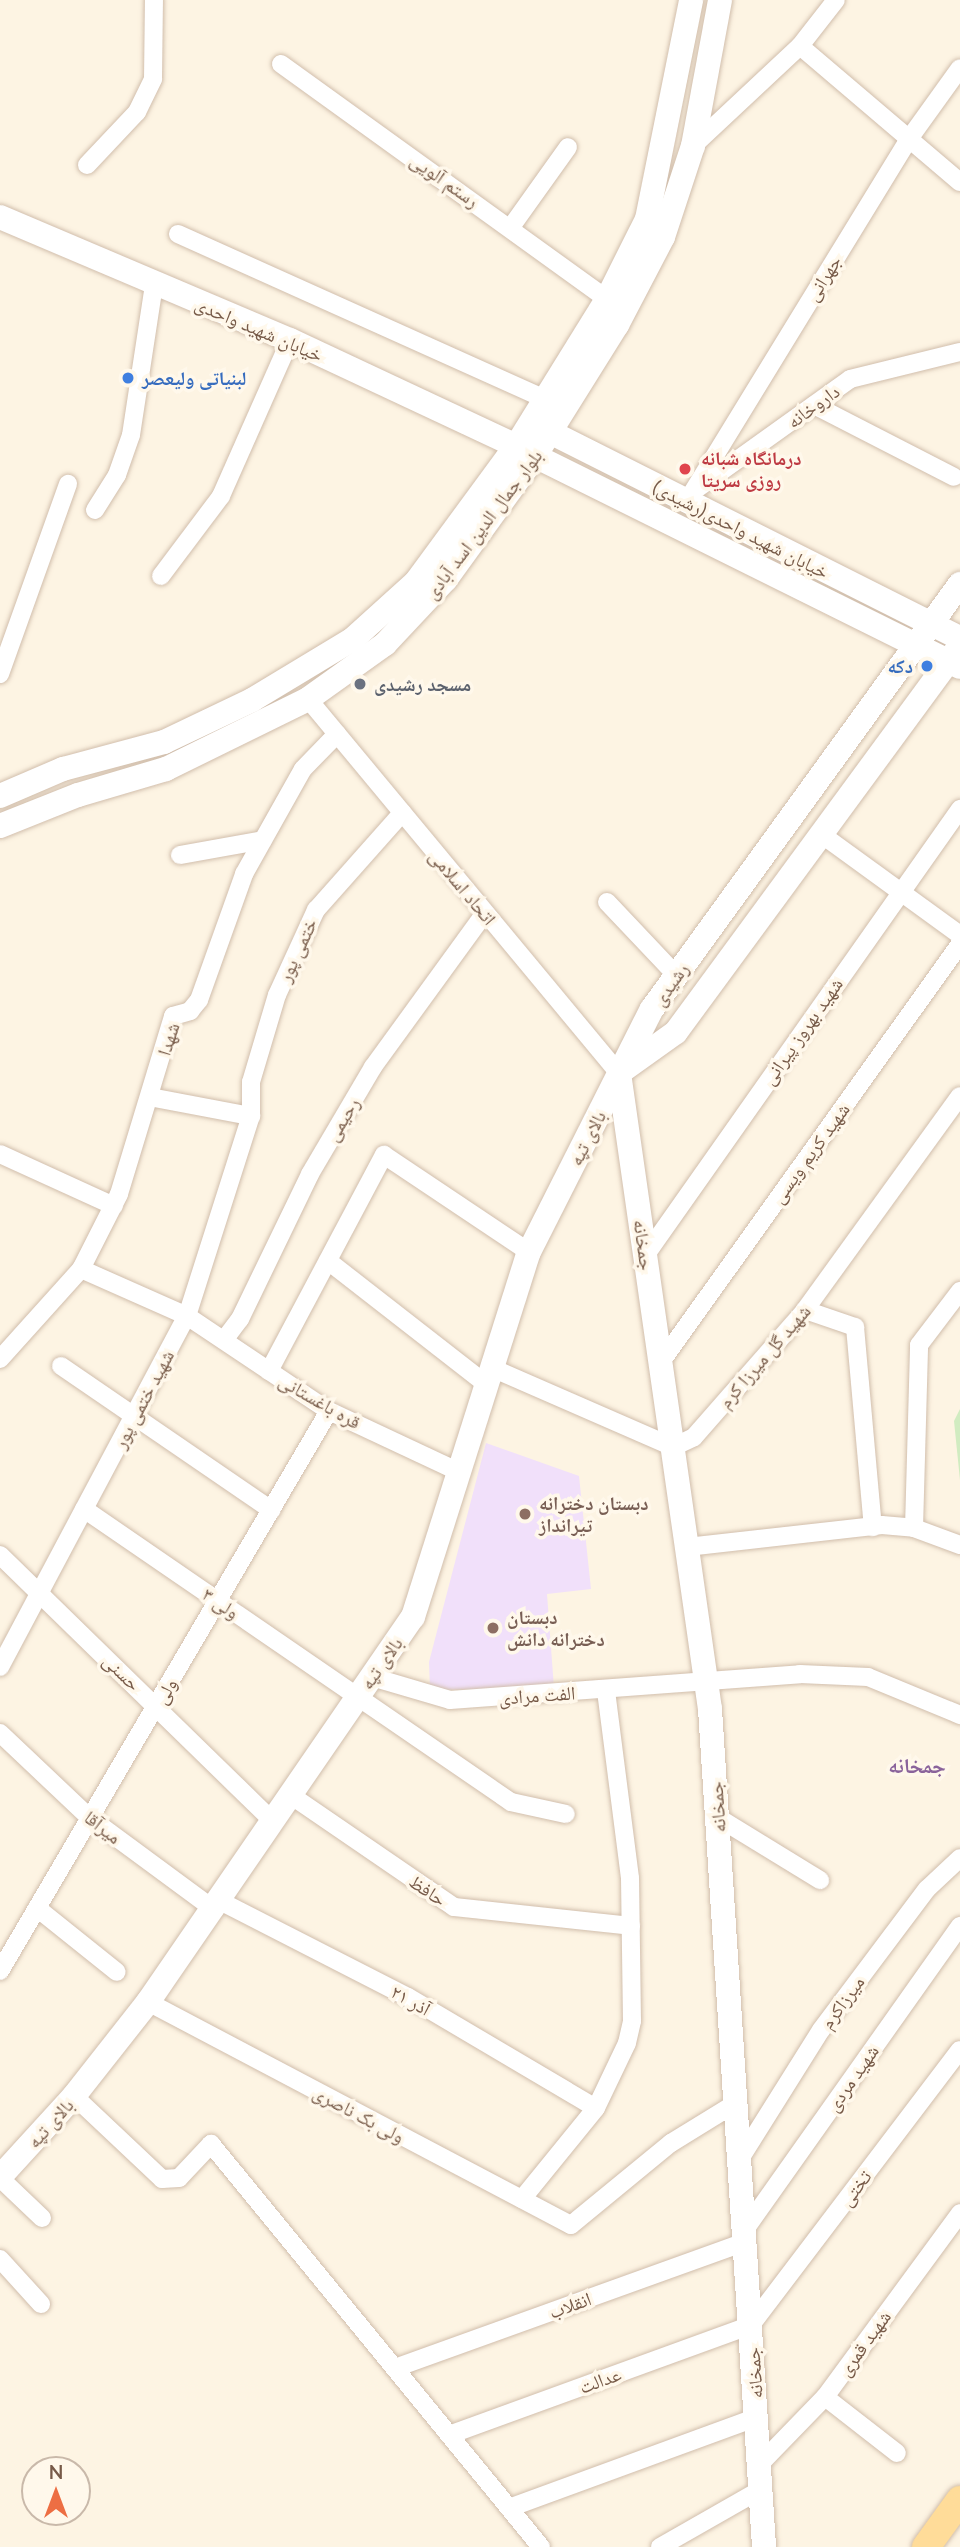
<!DOCTYPE html>
<html>
<head>
<meta charset="utf-8">
<style>
	body { margin:0 }
	#map { position:relative; width:960px; height:2547px; overflow:hidden; background:#fdf4e3; font-family:Lato,"Noto Naskh Arabic",sans-serif }
	div>[style] { position:absolute }
	.education>* { inset:0; background:#f1e0fa }
	.green>* { inset:0; background:#d1ecc1 }
	.roads { filter:drop-shadow(0 0 2px #d1beac) drop-shadow(0 0 2px #d1beac) }
	.street>* { height:18px; margin:-9px; padding:0 9px; transform-origin:9px; border-radius:9px; background:#fff }
	.secondary>* { height:24px; margin:-12px; padding:0 12px; transform-origin:12px; border-radius:12px; background:#fff }
	.primary>* { height:28px; margin:-14px; padding:0 14px; transform-origin:14px; border-radius:14px; background:#ffdc99 }
	.dots>* { width:19px; height:19px; translate:-50% -50%; box-sizing:border-box; border:4px solid #fff8eb; border-radius:50% }
	span { translate:-50% -50%; white-space:nowrap; text-align:center; line-height:1.15; -webkit-text-stroke:7px #fff8eb; paint-order:stroke }
	.street-label { font-size:19px; color:#775a48 }
	.shop-label { font-size:19px; color:#366cbe; font-weight:700 }
	.left { translate:0 -50%; text-align:left }
	.right { translate:-100% -50%; text-align:right }
	.health-label { font-size:19px; color:#be3a42; font-weight:700 }
	.worship-label { font-size:19px; color:#5b616d; font-weight:700 }
	.education-label { font-size:19px; color:#785e54; font-weight:700 }
	.neighbourhood-label { font-size:21px; color:#8a639b; font-weight:700 }
	.north { position:absolute; left:21px; top:2456px; width:70px; height:70px; box-sizing:border-box; background:#fff8eb; border:2px solid #c9b9aa; border-radius:50%; rotate:0deg; font-size:19px; font-weight:700; line-height:28px; text-align:center; color:#775a48 }
	.north::after { content:''; display:block; margin:auto; width:24px; height:32px; background:#ed6e43; clip-path:polygon(50% 0,100% 100%,50% 72%,0 100%) }
</style>
</head>
<body>
<div id="map">
	<div class="education">
		<i style="clip-path:polygon(486px 1443px,579px 1476px,591px 1589px,547px 1594px,554px 1688px,430px 1690px,429px 1662px)"></i>
	</div>
	<div class="green">
		<i style="clip-path:polygon(960px 1409px,960px 1480px,954px 1421px)"></i>
	</div>
	<div class="roads">
		<div class="street">
			<i style="left:800px;top:46px;width:210px;rotate:40.4deg"></i>
			<i style="left:281px;top:64px;width:402px;rotate:35.8deg"></i>
			<i style="left:693px;top:146px;width:146px;rotate:-43.1deg"></i>
			<i style="left:800px;top:46px;width:58px;rotate:-52deg"></i>
			<i style="left:87px;top:165px;width:73px;rotate:-46.7deg"></i>
			<i style="left:137px;top:112px;width:37px;rotate:-64deg"></i>
			<i style="left:153px;top:79px;width:79px;rotate:-89.3deg"></i>
			<i style="left:511px;top:227px;width:98px;rotate:-54.5deg"></i>
			<i style="left:178px;top:234px;width:403px;rotate:24.2deg"></i>
			<i style="left:814px;top:405px;width:157px;rotate:27.2deg"></i>
			<i style="left:698px;top:488px;width:187px;rotate:-35.6deg"></i>
			<i style="left:850px;top:379px;width:113px;rotate:-13.8deg"></i>
			<i style="left:692px;top:493px;width:415px;rotate:-58.5deg"></i>
			<i style="left:909px;top:139px;width:87px;rotate:-54.3deg"></i>
			<i style="left:95px;top:510px;width:41px;rotate:-57.8deg"></i>
			<i style="left:117px;top:475px;width:42px;rotate:-70.7deg"></i>
			<i style="left:131px;top:435px;width:152px;rotate:-81.3deg"></i>
			<i style="left:161px;top:576px;width:100px;rotate:-53.1deg"></i>
			<i style="left:221px;top:496px;width:171px;rotate:-66.1deg"></i>
			<i style="left:0;top:674px;width:202px;rotate:-70.3deg"></i>
			<i style="left:308px;top:699px;width:486px;rotate:50.3deg"></i>
			<i style="left:821px;top:834px;width:172px;rotate:36deg"></i>
			<i style="left:180px;top:855px;width:84px;rotate:-10.2deg"></i>
			<i style="left:607px;top:902px;width:100px;rotate:46.6deg"></i>
			<i style="left:150px;top:1097px;width:103px;rotate:10.7deg"></i>
			<i style="left:0;top:1154px;width:125px;rotate:24.5deg"></i>
			<i style="left:645px;top:1256px;width:547px;rotate:-54.83deg"></i>
			<i style="left:328px;top:1261px;width:202px;rotate:37.9deg"></i>
			<i style="left:81px;top:1269px;width:116px;rotate:23.9deg"></i>
			<i style="left:187px;top:1316px;width:171px;rotate:33.8deg"></i>
			<i style="left:329px;top:1411px;width:144px;rotate:25.1deg"></i>
			<i style="left:805px;top:1310px;width:53px;rotate:18.8deg"></i>
			<i style="left:855px;top:1327px;width:201px;rotate:84.9deg"></i>
			<i style="left:224px;top:1340px;width:26px;rotate:-53deg"></i>
			<i style="left:240px;top:1319px;width:161px;rotate:-64.2deg"></i>
			<i style="left:310px;top:1174px;width:124px;rotate:-59.5deg"></i>
			<i style="left:373px;top:1067px;width:190px;rotate:-54deg"></i>
			<i style="left:0;top:1359px;width:121px;rotate:-48deg"></i>
			<i style="left:81px;top:1269px;width:84px;rotate:-63.1deg"></i>
			<i style="left:119px;top:1194px;width:186px;rotate:-73.1deg"></i>
			<i style="left:173px;top:1016px;width:18px;rotate:-16deg"></i>
			<i style="left:190px;top:1011px;width:14px;rotate:-51deg"></i>
			<i style="left:199px;top:1000px;width:134px;rotate:-70.3deg"></i>
			<i style="left:244px;top:874px;width:120px;rotate:-60.7deg"></i>
			<i style="left:303px;top:769px;width:49px;rotate:-45.8deg"></i>
			<i style="left:661px;top:1362px;width:514px;rotate:-54.42deg"></i>
			<i style="left:61px;top:1366px;width:255px;rotate:34.4deg"></i>
			<i style="left:492px;top:1368px;width:197px;rotate:23.6deg"></i>
			<i style="left:673px;top:1447px;width:23px;rotate:-25deg"></i>
			<i style="left:694px;top:1437px;width:169px;rotate:-48.8deg"></i>
			<i style="left:805px;top:1310px;width:264px;rotate:-54.1deg"></i>
			<i style="left:269px;top:1371px;width:245px;rotate:-62deg"></i>
			<i style="left:384px;top:1155px;width:174px;rotate:33.8deg"></i>
			<i style="left:84px;top:1509px;width:518px;rotate:34.46deg"></i>
			<i style="left:511px;top:1802px;width:56px;rotate:12.3deg"></i>
			<i style="left:914px;top:1528px;width:183px;rotate:-88.4deg"></i>
			<i style="left:919px;top:1345px;width:68px;rotate:-52.8deg"></i>
			<i style="left:687px;top:1547px;width:196px;rotate:-6.4deg"></i>
			<i style="left:882px;top:1525px;width:32px;rotate:5deg"></i>
			<i style="left:914px;top:1528px;width:49px;rotate:20.3deg"></i>
			<i style="left:0;top:1555px;width:380px;rotate:44.3deg"></i>
			<i style="left:0;top:1667px;width:398px;rotate:-62deg"></i>
			<i style="left:187px;top:1316px;width:210px;rotate:-72.3deg"></i>
			<i style="left:251px;top:1116px;width:34px;rotate:-90deg"></i>
			<i style="left:251px;top:1082px;width:91px;rotate:-73.4deg"></i>
			<i style="left:277px;top:995px;width:94px;rotate:-65.4deg"></i>
			<i style="left:316px;top:910px;width:130px;rotate:-48.4deg"></i>
			<i style="left:372px;top:1677px;width:81px;rotate:16.4deg"></i>
			<i style="left:450px;top:1700px;width:351px;rotate:-4.2deg"></i>
			<i style="left:800px;top:1674px;width:68px;rotate:2.5deg"></i>
			<i style="left:868px;top:1677px;width:100px;rotate:22.4deg"></i>
			<i style="left:0;top:1733px;width:124px;rotate:43.4deg"></i>
			<i style="left:90px;top:1818px;width:155px;rotate:36.4deg"></i>
			<i style="left:289px;top:1794px;width:200px;rotate:34.4deg"></i>
			<i style="left:454px;top:1907px;width:178px;rotate:6.1deg"></i>
			<i style="left:717px;top:1817px;width:121px;rotate:31.5deg"></i>
			<i style="left:220px;top:1901px;width:211px;rotate:27.1deg"></i>
			<i style="left:408px;top:1997px;width:218px;rotate:30.6deg"></i>
			<i style="left:37px;top:1908px;width:102px;rotate:38.7deg"></i>
			<i style="left:0;top:1971px;width:649px;rotate:-59.57deg"></i>
			<i style="left:148px;top:2002px;width:478px;rotate:27.8deg"></i>
			<i style="left:571px;top:2225px;width:129px;rotate:-39.4deg"></i>
			<i style="left:671px;top:2143px;width:76px;rotate:-31.6deg"></i>
			<i style="left:74px;top:2096px;width:121px;rotate:43.3deg"></i>
			<i style="left:162px;top:2179px;width:17px;rotate:-3deg"></i>
			<i style="left:179px;top:2178px;width:47px;rotate:-46.7deg"></i>
			<i style="left:211px;top:2144px;width:521px;rotate:50.69deg"></i>
			<i style="left:740px;top:2159px;width:152px;rotate:-57.9deg"></i>
			<i style="left:821px;top:2030px;width:176px;rotate:-53.1deg"></i>
			<i style="left:927px;top:1889px;width:45px;rotate:-43.2deg"></i>
			<i style="left:0;top:2178px;width:58px;rotate:43.6deg"></i>
			<i style="left:522px;top:2199px;width:117px;rotate:-50.9deg"></i>
			<i style="left:596px;top:2108px;width:72px;rotate:-64.5deg"></i>
			<i style="left:627px;top:2043px;width:23px;rotate:-77deg"></i>
			<i style="left:632px;top:2021px;width:143px;rotate:-90.8deg"></i>
			<i style="left:630px;top:1878px;width:190px;rotate:-97.3deg"></i>
			<i style="left:744px;top:2231px;width:374px;rotate:-54.7deg"></i>
			<i style="left:0;top:2259px;width:61px;rotate:47.7deg"></i>
			<i style="left:395px;top:2368px;width:372px;rotate:-19.8deg"></i>
			<i style="left:825px;top:2397px;width:91px;rotate:37.9deg"></i>
			<i style="left:449px;top:2435px;width:321px;rotate:-20deg"></i>
			<i style="left:751px;top:2325px;width:345px;rotate:-52.8deg"></i>
			<i style="left:759px;top:2465px;width:95px;rotate:-45.9deg"></i>
			<i style="left:825px;top:2397px;width:228px;rotate:-53.7deg"></i>
			<i style="left:509px;top:2508px;width:264px;rotate:-20.1deg"></i>
			<i style="left:660px;top:2547px;width:115px;rotate:-29.7deg"></i>
		</div>
		<div class="secondary">
			<i style="left:0;top:217px;width:315px;rotate:23deg"></i>
			<i style="left:290px;top:340px;width:250px;rotate:25.1deg"></i>
			<i style="left:550px;top:432px;width:459px;rotate:26.7deg"></i>
			<i style="left:535px;top:456px;width:474px;rotate:26.4deg"></i>
			<i style="left:0;top:796px;width:69px;rotate:-23.2deg"></i>
			<i style="left:63px;top:769px;width:105px;rotate:-15deg"></i>
			<i style="left:164px;top:742px;width:98px;rotate:-25.5deg"></i>
			<i style="left:252px;top:700px;width:118px;rotate:-31.1deg"></i>
			<i style="left:353px;top:639px;width:85px;rotate:-42.1deg"></i>
			<i style="left:416px;top:582px;width:169px;rotate:-53.7deg"></i>
			<i style="left:516px;top:446px;width:173px;rotate:-58.2deg"></i>
			<i style="left:607px;top:299px;width:89px;rotate:-63.4deg"></i>
			<i style="left:647px;top:219px;width:223px;rotate:-78.6deg"></i>
			<i style="left:0;top:826px;width:84px;rotate:-21.7deg"></i>
			<i style="left:78px;top:795px;width:92px;rotate:-16.5deg"></i>
			<i style="left:166px;top:769px;width:158px;rotate:-26.2deg"></i>
			<i style="left:308px;top:699px;width:95px;rotate:-35.5deg"></i>
			<i style="left:385px;top:644px;width:89px;rotate:-46.8deg"></i>
			<i style="left:446px;top:579px;width:152px;rotate:-54.1deg"></i>
			<i style="left:535px;top:456px;width:155px;rotate:-58deg"></i>
			<i style="left:617px;top:325px;width:99px;rotate:-62.4deg"></i>
			<i style="left:663px;top:237px;width:96px;rotate:-71.8deg"></i>
			<i style="left:693px;top:146px;width:148px;rotate:-79.5deg"></i>
			<i style="left:623px;top:1070px;width:65px;rotate:-35.6deg"></i>
			<i style="left:676px;top:1032px;width:480px;rotate:-53.7deg"></i>
			<i style="left:619px;top:1073px;width:642px;rotate:81.86deg"></i>
			<i style="left:710px;top:1709px;width:840px;rotate:86.31deg"></i>
			<i style="left:0;top:2177px;width:110px;rotate:-47.6deg"></i>
			<i style="left:74px;top:2096px;width:120px;rotate:-51.8deg"></i>
			<i style="left:148px;top:2002px;width:467px;rotate:-55.5deg"></i>
			<i style="left:413px;top:1617px;width:383px;rotate:-72.4deg"></i>
			<i style="left:529px;top:1252px;width:272px;rotate:-63.2deg"></i>
			<i style="left:652px;top:1009px;width:525px;rotate:-54.07deg"></i>
		</div>
		<div class="primary">
			<i style="left:926px;top:2547px;width:58px;rotate:-54.1deg"></i>
		</div>
	</div>
	<div class="dots">
		<i style="left:128px;top:378px;background:#3f7fe0"></i>
		<i style="left:685px;top:469px;background:#e0444e"></i>
		<i style="left:927px;top:666px;background:#3f7fe0"></i>
		<i style="left:360px;top:684px;background:#6b7280"></i>
		<i style="left:525px;top:1514px;background:#8d6e63"></i>
		<i style="left:493px;top:1628px;background:#8d6e63"></i>
	</div>
	<div class="street-label">
		<span style="left:445px;top:180px;rotate:35deg">رستم آلویی</span>
		<span style="left:823px;top:278px;rotate:-58deg">جهرانی</span>
		<span style="left:259px;top:329px;rotate:23deg">خیابان شهید واحدی</span>
		<span style="left:813px;top:406px;rotate:-36deg">داروخانه</span>
		<span style="left:483px;top:524px;rotate:-53deg">بلوار جمال الدین اسد آبادی</span>
		<span style="left:741px;top:529px;rotate:27deg">خیابان شهید واحدی(رشیدی)</span>
		<span style="left:463px;top:887px;rotate:50deg">اتحاد اسلامی</span>
		<span style="left:297px;top:950px;rotate:-65deg">ختمی پور</span>
		<span style="left:670px;top:984px;rotate:-55deg">رشیدی</span>
		<span style="left:802px;top:1031px;rotate:-55deg">شهید بهروز پیرانی</span>
		<span style="left:168px;top:1039px;rotate:-72deg">شهدا</span>
		<span style="left:342px;top:1119px;rotate:-59deg">رحیمی</span>
		<span style="left:587px;top:1138px;rotate:-63deg">بالای تپه</span>
		<span style="left:810px;top:1153px;rotate:-54deg">شهید کریم ویسی</span>
		<span style="left:644px;top:1245px;rotate:82deg">جمخانه</span>
		<span style="left:764px;top:1356px;rotate:-49deg">شهید گل میرزا کرم</span>
		<span style="left:143px;top:1399px;rotate:-62deg">شهید ختمی پور</span>
		<span style="left:320px;top:1401px;rotate:30deg">قره باغستانی</span>
		<span style="left:221px;top:1603px;rotate:34deg">ولی ۳</span>
		<span style="left:381px;top:1663px;rotate:-55deg">بالای تپه</span>
		<span style="left:122px;top:1672px;rotate:44deg">حسنی</span>
		<span style="left:165px;top:1691px;rotate:-60deg">ولی</span>
		<span style="left:537px;top:1695px;rotate:-4deg">الفت مرادی</span>
		<span style="left:717px;top:1807px;rotate:-94deg">جمخانه</span>
		<span style="left:103px;top:1827px;rotate:38deg">میرآقا</span>
		<span style="left:428px;top:1890px;rotate:34deg">حافظ</span>
		<span style="left:411px;top:2000px;rotate:29deg">۲۱ آذر</span>
		<span style="left:842px;top:2002px;rotate:-54deg">میرزاکرم</span>
		<span style="left:852px;top:2078px;rotate:-55deg">شهید مردی</span>
		<span style="left:359px;top:2114px;rotate:28deg">ولی بک ناصری</span>
		<span style="left:50px;top:2123px;rotate:-48deg">بالای تپه</span>
		<span style="left:855px;top:2188px;rotate:-53deg">تختی</span>
		<span style="left:570px;top:2305px;rotate:-20deg">انقلاب</span>
		<span style="left:864px;top:2343px;rotate:-54deg">شهید قمری</span>
		<span style="left:754px;top:2373px;rotate:-94deg">جمخانه</span>
		<span style="left:600px;top:2380px;rotate:-20deg">عدالت</span>
	</div>
	<div class="shop-label">
		<span class="left" style="left:142px;top:378px">لبنیاتی ولیعصر</span>
		<span class="right" style="left:913px;top:666px">دکه</span>
	</div>
	<div class="health-label">
		<span class="left" style="left:701px;top:469px">درمانگاه شبانه<br>روزی سریتا</span>
	</div>
	<div class="worship-label">
		<span class="left" style="left:374px;top:684px">مسجد رشیدی</span>
	</div>
	<div class="education-label">
		<span class="left" style="left:539px;top:1514px">دبستان دخترانه<br>تیرانداز</span>
		<span class="left" style="left:507px;top:1628px">دبستان<br>دخترانه دانش</span>
	</div>
	<div class="neighbourhood-label">
		<span style="left:917px;top:1765px">جمخانه</span>
	</div>
	<div class="north">N</div>
</div>
</body>
</html>
